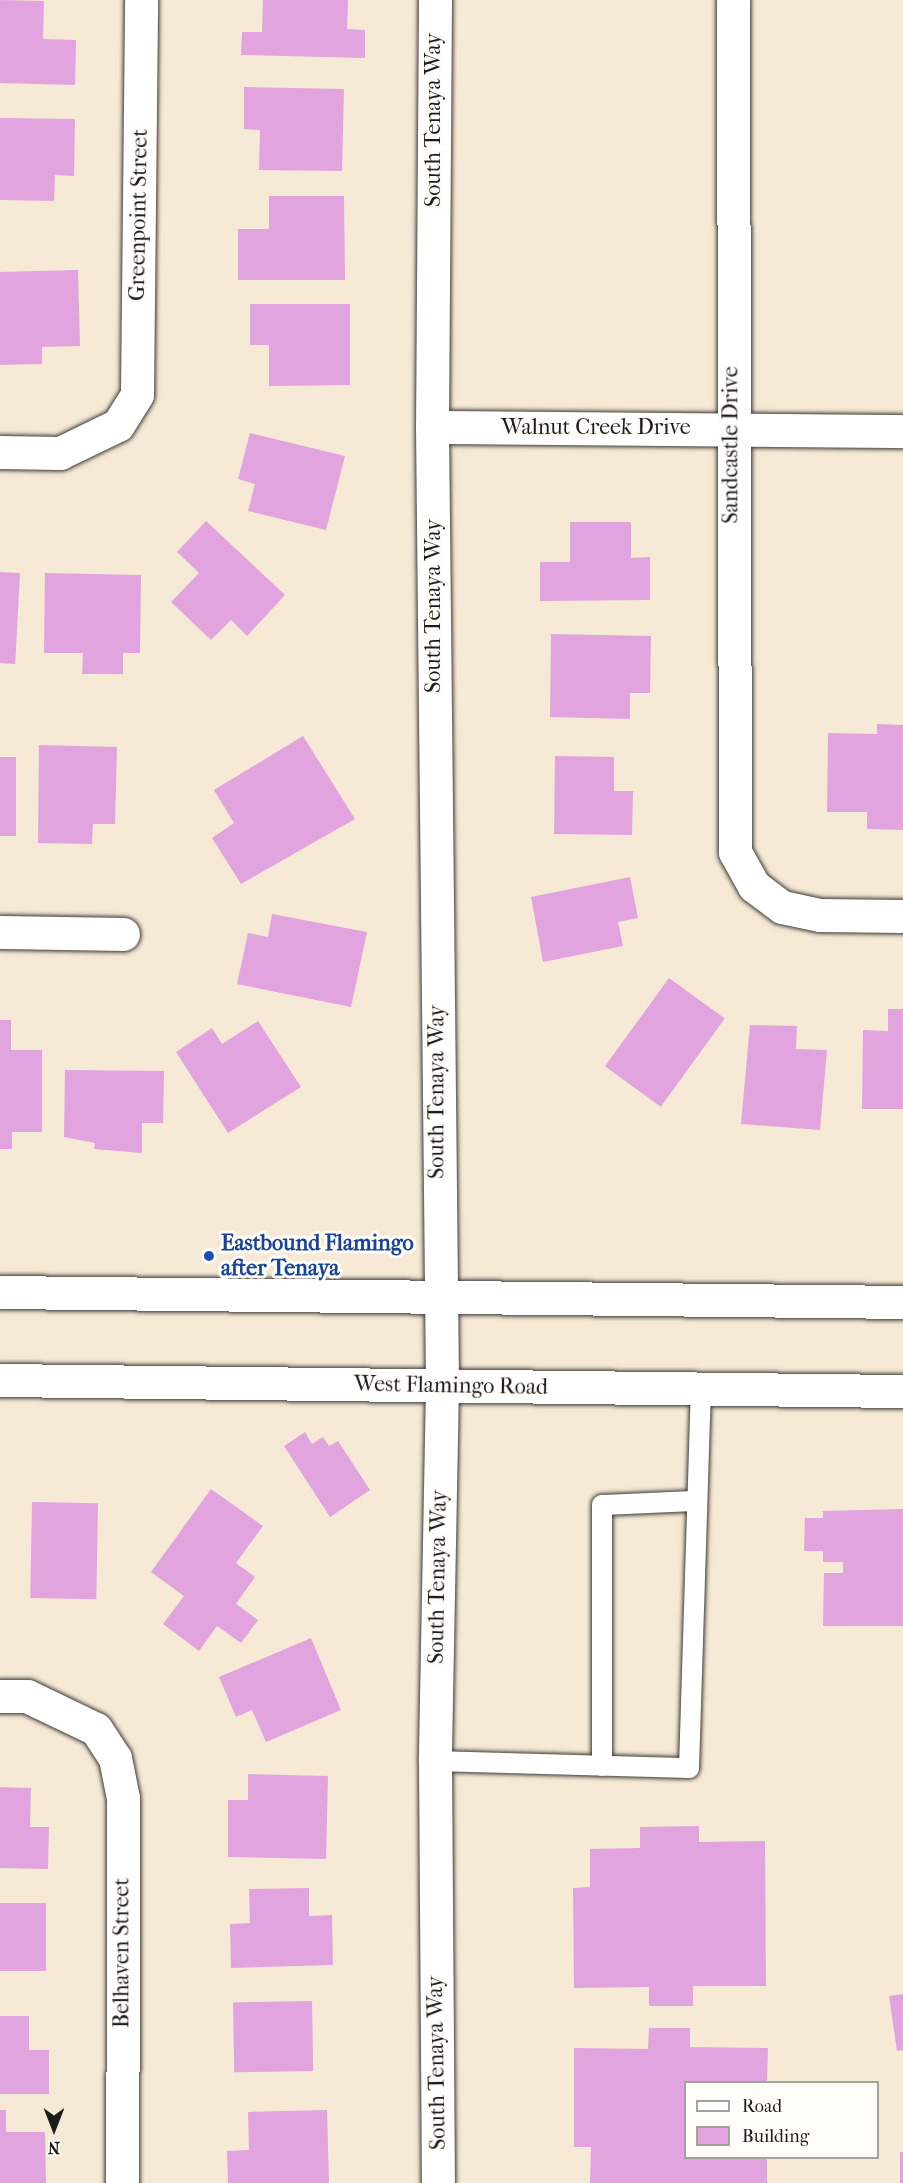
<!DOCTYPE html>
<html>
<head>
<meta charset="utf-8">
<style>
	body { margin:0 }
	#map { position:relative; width:903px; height:2183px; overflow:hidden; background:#f6e9d5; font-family:"IM FELL French Canon",serif }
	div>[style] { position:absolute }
	.building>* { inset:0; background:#e2a4de; transform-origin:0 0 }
	.roads { filter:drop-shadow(0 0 2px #3d3b38) drop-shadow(0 0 2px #3d3b38) }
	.service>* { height:20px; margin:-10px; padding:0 10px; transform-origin:10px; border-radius:10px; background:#fff }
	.minor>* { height:33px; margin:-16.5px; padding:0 16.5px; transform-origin:16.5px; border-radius:16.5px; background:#fff }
	.tertiary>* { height:33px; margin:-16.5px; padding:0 16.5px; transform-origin:16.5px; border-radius:16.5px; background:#fff }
	.primary>* { height:33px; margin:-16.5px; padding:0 16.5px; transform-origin:16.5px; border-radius:16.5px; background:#fff }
	.dots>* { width:16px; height:16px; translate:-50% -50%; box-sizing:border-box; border:3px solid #fdfcf7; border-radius:50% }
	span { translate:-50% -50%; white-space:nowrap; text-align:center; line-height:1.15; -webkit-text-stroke:6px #fdfcf7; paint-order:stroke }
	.street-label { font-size:22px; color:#1c1c1c }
	.transit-label { font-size:22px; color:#164399; font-weight:700 }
	.left { translate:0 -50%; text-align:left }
	.legend { position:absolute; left:684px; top:2081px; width:195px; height:78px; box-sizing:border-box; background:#fdfcf7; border:2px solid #a3a29f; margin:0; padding:8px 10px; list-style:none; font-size:18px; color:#1c1c1c }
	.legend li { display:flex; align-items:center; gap:12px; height:30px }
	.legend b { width:30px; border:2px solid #a3a29f }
	.north { position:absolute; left:24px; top:2099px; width:60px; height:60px; -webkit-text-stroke:4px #fdfcf7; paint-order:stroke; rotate:180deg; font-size:16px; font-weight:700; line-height:24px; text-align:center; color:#1c1c1c }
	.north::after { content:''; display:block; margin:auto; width:21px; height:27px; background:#1c1c1c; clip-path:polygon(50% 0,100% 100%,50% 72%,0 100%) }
</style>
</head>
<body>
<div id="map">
	<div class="building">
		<i style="clip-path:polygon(0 0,44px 1px,43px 39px,76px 40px,75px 85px,0 83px)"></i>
		<i style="clip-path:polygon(263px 0,348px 0,347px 29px,365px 30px,365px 58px,241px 55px,242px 32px,262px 32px)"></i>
		<i style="clip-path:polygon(244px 87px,344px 89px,342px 171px,259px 170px,260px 130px,244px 129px)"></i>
		<i style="clip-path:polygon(0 118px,75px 119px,74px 176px,55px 175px,54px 201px,0 200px)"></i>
		<i style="clip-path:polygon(269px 196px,344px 196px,345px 280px,238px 280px,238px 229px,269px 229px)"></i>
		<i style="clip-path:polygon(78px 270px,80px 346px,42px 347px,42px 364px,0 365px,0 272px)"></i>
		<i style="clip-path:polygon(250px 304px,350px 304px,350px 385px,269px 386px,269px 345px,250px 345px)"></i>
		<i style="clip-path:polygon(250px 433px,345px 456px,326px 530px,248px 511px,255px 484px,238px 479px)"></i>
		<i style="clip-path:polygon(206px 521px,285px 595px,247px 636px,231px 620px,211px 640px,171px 602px,199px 573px,177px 552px)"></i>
		<i style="clip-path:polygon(570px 522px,631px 522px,631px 558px,650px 557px,650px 600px,540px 601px,540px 562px,570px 562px)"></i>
		<i style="left:0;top:572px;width:20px;height:91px;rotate:3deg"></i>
		<i style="clip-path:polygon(45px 573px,141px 575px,140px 653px,123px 653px,123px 674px,82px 674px,83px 653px,44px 653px)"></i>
		<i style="clip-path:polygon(551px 634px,651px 636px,650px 693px,630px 693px,630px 719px,550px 717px)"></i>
		<i style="clip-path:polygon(877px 724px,903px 725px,903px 830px,867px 829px,867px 812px,827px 812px,828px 733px,877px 734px)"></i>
		<i style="clip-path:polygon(303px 736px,355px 819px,241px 884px,212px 838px,234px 823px,214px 790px)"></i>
		<i style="clip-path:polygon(39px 745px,117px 747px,115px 824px,93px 824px,92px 844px,38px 843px)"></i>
		<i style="clip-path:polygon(555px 756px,614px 757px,614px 791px,633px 791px,632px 835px,554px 834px)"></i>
		<i style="left:0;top:757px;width:16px;height:79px"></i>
		<i style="clip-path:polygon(630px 877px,638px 918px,618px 922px,623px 946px,543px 962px,531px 897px)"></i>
		<i style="clip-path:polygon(272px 914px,367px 932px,351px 1007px,237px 984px,248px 933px,268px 937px)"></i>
		<i style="left:669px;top:978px;width:69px;height:109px;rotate:36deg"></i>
		<i style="clip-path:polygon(888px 1009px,903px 1009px,903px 1109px,862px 1109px,863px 1030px,888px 1031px)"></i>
		<i style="clip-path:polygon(0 1020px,11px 1020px,11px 1050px,42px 1050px,42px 1132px,12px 1132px,12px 1149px,0 1149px)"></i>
		<i style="clip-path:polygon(258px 1021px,301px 1087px,228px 1133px,176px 1052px,212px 1028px,222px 1044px)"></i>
		<i style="clip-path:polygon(750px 1025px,797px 1026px,796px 1049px,827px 1050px,820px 1130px,741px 1124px)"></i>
		<i style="clip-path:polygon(65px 1070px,164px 1071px,163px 1123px,142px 1123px,142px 1153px,94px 1149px,95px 1143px,64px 1137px)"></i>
		<i style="clip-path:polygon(305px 1432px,312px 1444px,323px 1437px,329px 1446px,338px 1441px,370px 1490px,330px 1517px,284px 1446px)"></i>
		<i style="clip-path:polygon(211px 1489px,263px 1526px,236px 1563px,255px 1577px,236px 1604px,258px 1620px,241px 1643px,217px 1626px,199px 1651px,163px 1624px,184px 1596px,151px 1572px)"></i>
		<i style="left:32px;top:1502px;width:66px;height:96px;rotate:1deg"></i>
		<i style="clip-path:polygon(903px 1509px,903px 1626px,823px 1626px,824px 1573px,843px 1573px,843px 1562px,823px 1562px,823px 1551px,804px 1551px,805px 1518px,823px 1518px,823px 1511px)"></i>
		<i style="clip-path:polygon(311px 1638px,341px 1710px,266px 1742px,252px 1710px,236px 1717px,219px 1677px)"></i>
		<i style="clip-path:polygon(248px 1774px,328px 1776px,326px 1859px,228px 1857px,228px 1800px,248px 1800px)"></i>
		<i style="clip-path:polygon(0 1787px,31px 1788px,30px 1827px,49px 1827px,48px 1869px,0 1868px)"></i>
		<i style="clip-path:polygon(699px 1826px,699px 1842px,765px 1841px,766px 1986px,693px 1986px,693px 2006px,649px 2006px,649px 1987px,574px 1988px,573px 1888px,590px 1887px,590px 1849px,640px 1848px,640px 1827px)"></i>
		<i style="clip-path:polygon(309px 1888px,309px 1916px,332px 1915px,333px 1965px,231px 1968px,230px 1924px,250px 1923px,249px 1889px)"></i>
		<i style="left:0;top:1903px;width:46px;height:68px"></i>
		<i style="clip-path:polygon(903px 1994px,903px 2050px,897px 2051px,889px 1996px)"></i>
		<i style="left:312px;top:2001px;width:70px;height:79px;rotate:89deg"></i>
		<i style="clip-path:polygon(0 2016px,29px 2016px,29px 2050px,49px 2050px,49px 2094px,0 2094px)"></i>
		<i style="clip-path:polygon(649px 2028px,690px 2028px,690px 2047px,768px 2048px,767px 2082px,686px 2082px,686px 2158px,767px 2158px,767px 2183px,590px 2183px,591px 2147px,574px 2147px,574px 2048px,648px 2049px)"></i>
		<i style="clip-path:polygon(0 2110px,6px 2110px,6px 2132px,45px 2132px,46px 2183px,0 2183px)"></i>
		<i style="clip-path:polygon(327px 2110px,329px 2183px,228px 2183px,227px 2151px,249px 2150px,248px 2112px)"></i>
		<i style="left:900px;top:2152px;width:3px;height:31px"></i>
	</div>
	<div class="roads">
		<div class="service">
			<i style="left:435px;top:1761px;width:254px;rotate:1.6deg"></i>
			<i style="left:689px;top:1768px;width:379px;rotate:-88.2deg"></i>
			<i style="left:602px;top:1766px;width:261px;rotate:-90deg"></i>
			<i style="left:602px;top:1505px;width:93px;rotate:-2.5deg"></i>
		</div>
		<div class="minor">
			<i style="left:733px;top:0;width:852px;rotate:89.87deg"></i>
			<i style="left:735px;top:852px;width:39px;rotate:61deg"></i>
			<i style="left:754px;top:886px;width:35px;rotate:37deg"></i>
			<i style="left:782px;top:907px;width:39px;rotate:12deg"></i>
			<i style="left:820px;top:915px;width:83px;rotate:0.7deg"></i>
			<i style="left:432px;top:427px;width:471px;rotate:0.5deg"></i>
			<i style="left:0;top:452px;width:60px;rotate:1deg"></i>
			<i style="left:60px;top:453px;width:64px;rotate:-25.8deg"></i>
			<i style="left:118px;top:425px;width:36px;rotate:-58deg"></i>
			<i style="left:137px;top:394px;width:394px;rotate:-89.4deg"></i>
			<i style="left:0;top:932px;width:123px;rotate:0.9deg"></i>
			<i style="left:0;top:1696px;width:27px"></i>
			<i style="left:27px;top:1696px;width:76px;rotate:25.6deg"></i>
			<i style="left:96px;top:1729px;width:35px;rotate:57deg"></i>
			<i style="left:115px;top:1758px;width:41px;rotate:78.7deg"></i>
			<i style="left:123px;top:1798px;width:385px;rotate:90.1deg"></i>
		</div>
		<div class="tertiary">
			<i style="left:435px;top:0;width:427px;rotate:90.4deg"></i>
			<i style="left:432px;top:427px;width:959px;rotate:89.4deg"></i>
			<i style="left:442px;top:1386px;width:375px;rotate:91.1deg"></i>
			<i style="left:435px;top:1761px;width:422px;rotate:89.6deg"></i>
		</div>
		<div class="primary">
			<i style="left:0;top:1292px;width:903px;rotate:0.63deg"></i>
			<i style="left:0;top:1380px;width:903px;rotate:0.7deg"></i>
		</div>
	</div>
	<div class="dots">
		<i style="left:209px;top:1256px;background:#1a4fb4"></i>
	</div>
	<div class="street-label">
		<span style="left:434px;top:120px;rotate:-90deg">South Tenaya Way</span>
		<span style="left:139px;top:215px;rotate:-89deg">Greenpoint Street</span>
		<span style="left:596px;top:428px">Walnut Creek Drive</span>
		<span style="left:731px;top:445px;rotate:-90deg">Sandcastle Drive</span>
		<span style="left:434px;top:606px;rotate:-90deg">South Tenaya Way</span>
		<span style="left:437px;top:1092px;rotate:-90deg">South Tenaya Way</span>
		<span style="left:451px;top:1386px;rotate:1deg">West Flamingo Road</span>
		<span style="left:438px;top:1577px;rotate:-89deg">South Tenaya Way</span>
		<span style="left:122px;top:1953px;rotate:-90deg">Belhaven Street</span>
		<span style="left:437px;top:2063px;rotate:-91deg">South Tenaya Way</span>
	</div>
	<div class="transit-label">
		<span class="left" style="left:221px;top:1256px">Eastbound Flamingo<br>after Tenaya</span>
	</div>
	<ul class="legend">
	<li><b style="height:8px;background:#fff"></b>Road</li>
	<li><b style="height:16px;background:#e2a4de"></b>Building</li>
	</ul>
	<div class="north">N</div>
</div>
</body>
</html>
